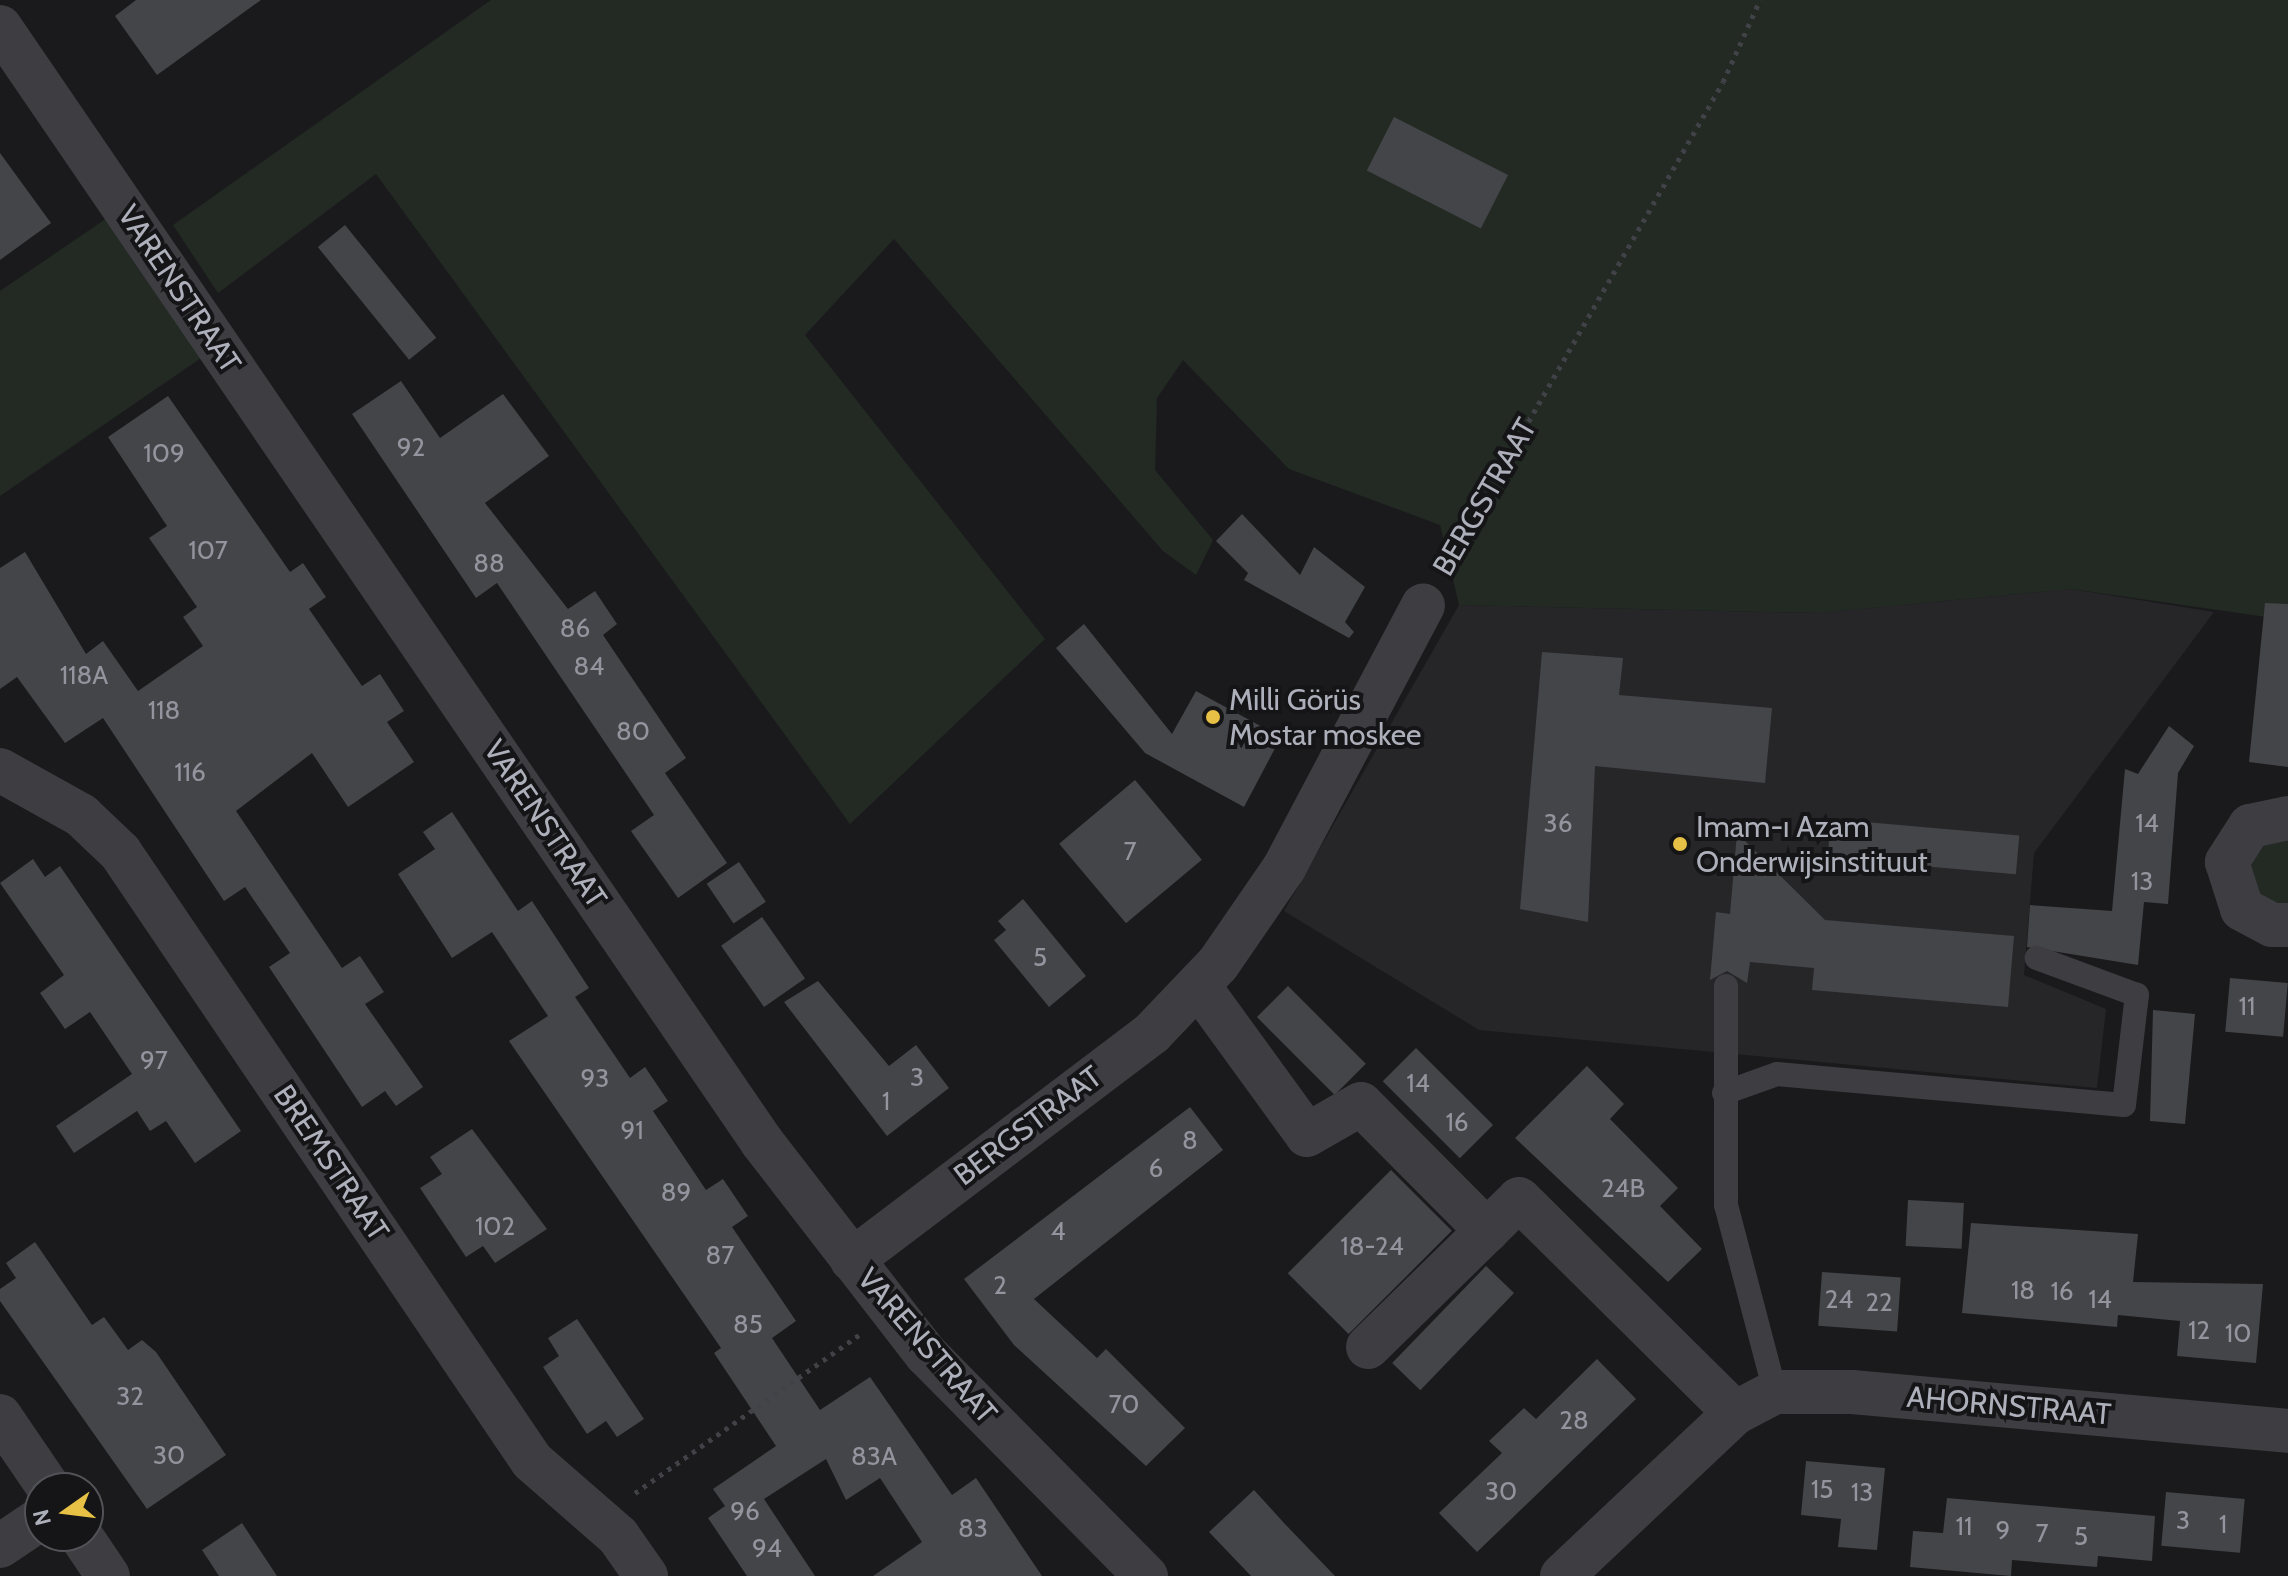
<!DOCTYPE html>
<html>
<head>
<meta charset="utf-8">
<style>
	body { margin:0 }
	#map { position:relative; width:2288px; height:1576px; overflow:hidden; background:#1a1a1c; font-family:Cabin,sans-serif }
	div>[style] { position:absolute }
	.built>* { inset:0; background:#262629 }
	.green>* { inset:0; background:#222a23 }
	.building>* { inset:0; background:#444549; transform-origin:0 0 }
	.path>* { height:5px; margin-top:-2.5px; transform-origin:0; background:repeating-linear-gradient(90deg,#414247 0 4px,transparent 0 10px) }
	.service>* { height:24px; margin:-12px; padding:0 12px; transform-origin:12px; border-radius:12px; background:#3d3d42 }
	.minor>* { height:44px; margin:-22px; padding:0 22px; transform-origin:22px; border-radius:22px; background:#3d3d42 }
	.dots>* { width:22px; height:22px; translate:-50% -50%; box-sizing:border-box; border:4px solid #151517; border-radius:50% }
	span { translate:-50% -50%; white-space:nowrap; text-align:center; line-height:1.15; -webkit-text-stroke:8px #151517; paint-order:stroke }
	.number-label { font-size:26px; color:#93959e }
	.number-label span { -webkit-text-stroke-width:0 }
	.street-label { font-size:30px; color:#adb0ba }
	.poi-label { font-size:30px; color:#adb0ba }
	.left { translate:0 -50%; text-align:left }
	.north { position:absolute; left:24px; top:1472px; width:80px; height:80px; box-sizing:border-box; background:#151517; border:2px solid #525358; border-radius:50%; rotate:256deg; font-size:22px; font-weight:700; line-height:32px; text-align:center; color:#adb0ba }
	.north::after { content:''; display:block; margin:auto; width:28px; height:36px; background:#e7c046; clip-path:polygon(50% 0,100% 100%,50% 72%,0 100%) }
</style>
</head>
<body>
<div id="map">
	<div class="built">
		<i style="clip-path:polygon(2071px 589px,2214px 612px,2034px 853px,2024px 975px,2106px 1009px,2097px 1088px,1479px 1030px,1284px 911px,1459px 605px,1817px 613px)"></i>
	</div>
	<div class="green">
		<i style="clip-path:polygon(491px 0,2288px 0,2288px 620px,2071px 589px,1818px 613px,1459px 605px,1440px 525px,1289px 469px,1183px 360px,1157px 398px,1155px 470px,1213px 540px,1196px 575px,1163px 551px,894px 239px,805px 335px,1045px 639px,850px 824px,376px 174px,218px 293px,173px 225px)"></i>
		<i style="clip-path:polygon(107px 218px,204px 356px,0 496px,0 291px)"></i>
		<i style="clip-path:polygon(2288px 837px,2288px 904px,2277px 905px,2257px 897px,2247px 858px,2253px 847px)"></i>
	</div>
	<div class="building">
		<i style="clip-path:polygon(136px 0,261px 0,157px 75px,115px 16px)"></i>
		<i style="left:1394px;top:117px;width:128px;height:60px;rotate:27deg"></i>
		<i style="clip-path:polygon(0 153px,51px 223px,0 260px)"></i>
		<i style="left:345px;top:225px;width:145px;height:35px;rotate:51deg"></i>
		<i style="clip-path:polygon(401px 381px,440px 438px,503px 394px,549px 456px,485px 503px,568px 609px,595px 591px,617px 624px,603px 635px,686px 758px,665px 773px,727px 863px,678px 898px,631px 831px,654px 815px,497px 583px,476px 598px,352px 414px)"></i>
		<i style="clip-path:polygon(168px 396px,290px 572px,303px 563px,326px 597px,309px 609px,362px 686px,380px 674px,404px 711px,387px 722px,414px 762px,348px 807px,312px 753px,236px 811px,342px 968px,360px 956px,384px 992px,365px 1004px,423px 1087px,396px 1106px,385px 1091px,362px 1107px,269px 967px,290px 953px,245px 887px,224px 901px,103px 718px,65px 743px,17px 677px,0 689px,0 568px,25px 552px,86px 654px,103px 641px,138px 691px,203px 646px,183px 617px,197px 607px,149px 538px,167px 526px,108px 437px)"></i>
		<i style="clip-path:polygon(1242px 514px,1300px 575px,1314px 547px,1365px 587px,1345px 622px,1354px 632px,1349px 638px,1244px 580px,1248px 573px,1216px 541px)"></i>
		<i style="clip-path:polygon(2265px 603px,2288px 604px,2288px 767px,2249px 762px)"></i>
		<i style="clip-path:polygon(1084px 624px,1172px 734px,1196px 691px,1281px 737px,1244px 807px,1145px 753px,1056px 648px)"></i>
		<i style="clip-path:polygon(1542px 652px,1623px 658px,1619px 695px,1772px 708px,1765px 783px,1595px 766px,1588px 922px,1520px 909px)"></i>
		<i style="clip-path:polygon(2169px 726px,2194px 746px,2178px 773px,2168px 904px,2144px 902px,2138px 965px,2027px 947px,2030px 905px,2112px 911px,2125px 769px,2138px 774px)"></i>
		<i style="left:1135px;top:780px;width:104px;height:99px;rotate:50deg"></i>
		<i style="clip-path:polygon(452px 812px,518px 911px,532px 901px,589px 988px,575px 997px,630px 1078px,645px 1067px,668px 1101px,653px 1111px,706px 1190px,723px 1179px,748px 1216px,732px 1227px,796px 1321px,772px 1338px,820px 1410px,870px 1377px,952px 1495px,976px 1478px,1042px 1576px,873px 1576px,922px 1542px,880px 1478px,846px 1500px,826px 1459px,764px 1499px,815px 1576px,747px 1576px,708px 1518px,725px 1506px,713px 1489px,776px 1446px,714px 1353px,721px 1348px,509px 1041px,548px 1016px,492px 932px,452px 958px,398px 874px,435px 849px,423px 832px)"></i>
		<i style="left:1831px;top:819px;width:189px;height:39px;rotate:5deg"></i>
		<i style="clip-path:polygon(1737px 833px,1825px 920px,2014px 936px,2008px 1007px,1812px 990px,1814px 968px,1750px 962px,1747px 983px,1727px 971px,1710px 980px,1716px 912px,1730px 914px)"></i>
		<i style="clip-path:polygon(33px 859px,45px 877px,60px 866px,241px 1131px,195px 1163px,166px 1121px,150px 1131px,137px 1111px,74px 1153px,56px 1126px,132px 1074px,90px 1012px,65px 1029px,40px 993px,64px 975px,0 883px)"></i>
		<i style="left:739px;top:862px;width:48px;height:39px;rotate:56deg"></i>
		<i style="clip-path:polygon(1023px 899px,1086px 976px,1049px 1007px,994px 940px,1006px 930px,998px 921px)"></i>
		<i style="left:762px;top:917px;width:75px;height:50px;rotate:55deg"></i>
		<i style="left:2230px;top:978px;width:58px;height:54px;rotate:5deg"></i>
		<i style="clip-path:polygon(818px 981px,889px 1066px,916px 1045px,949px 1088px,887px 1136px,784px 1002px)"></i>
		<i style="left:1288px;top:986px;width:110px;height:44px;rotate:45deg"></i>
		<i style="clip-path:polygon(2153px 1010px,2195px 1014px,2185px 1124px,2150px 1121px)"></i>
		<i style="left:1416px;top:1048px;width:109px;height:47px;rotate:45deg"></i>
		<i style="clip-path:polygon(1587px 1066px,1624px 1104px,1610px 1119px,1678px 1188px,1660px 1206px,1702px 1249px,1668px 1282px,1515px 1138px)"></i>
		<i style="clip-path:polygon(1190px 1107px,1223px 1150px,1034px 1299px,1097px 1358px,1106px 1349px,1185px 1428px,1146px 1466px,1014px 1345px,964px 1279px)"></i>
		<i style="clip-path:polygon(472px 1129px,547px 1229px,495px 1263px,483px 1246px,466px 1257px,420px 1188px,442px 1174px,430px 1157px)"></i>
		<i style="left:1391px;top:1170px;width:86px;height:146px;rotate:45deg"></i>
		<i style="left:1908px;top:1200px;width:56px;height:46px;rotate:3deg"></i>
		<i style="clip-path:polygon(1971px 1223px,2138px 1234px,2133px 1282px,2263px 1284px,2256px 1363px,2177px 1356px,2180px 1321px,2118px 1315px,2117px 1327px,1962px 1313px)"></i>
		<i style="clip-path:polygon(35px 1242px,92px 1325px,104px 1317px,128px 1350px,142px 1340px,156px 1352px,226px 1455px,147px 1509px,0 1301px,0 1289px,16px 1278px,6px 1263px)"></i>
		<i style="left:1486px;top:1266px;width:39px;height:135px;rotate:44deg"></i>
		<i style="left:1822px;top:1272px;width:79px;height:54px;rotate:4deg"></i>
		<i style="clip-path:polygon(577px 1319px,644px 1419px,617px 1437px,606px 1421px,587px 1434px,543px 1367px,559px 1356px,548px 1338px)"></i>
		<i style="clip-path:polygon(1597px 1359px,1636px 1399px,1477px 1552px,1439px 1513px,1502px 1453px,1489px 1441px,1524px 1408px,1536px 1419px)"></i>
		<i style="clip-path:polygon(1806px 1461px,1885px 1468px,1877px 1550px,1838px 1547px,1841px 1519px,1801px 1515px)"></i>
		<i style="clip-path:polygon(1254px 1490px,1284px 1523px,1335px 1576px,1251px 1576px,1209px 1532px)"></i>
		<i style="left:2166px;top:1492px;width:79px;height:54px;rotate:5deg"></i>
		<i style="clip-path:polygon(1947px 1498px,2155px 1516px,2152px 1561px,2098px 1556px,2097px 1567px,2012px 1560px,2011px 1576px,1910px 1567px,1913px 1531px,1943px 1533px)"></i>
		<i style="clip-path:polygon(242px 1523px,277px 1576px,219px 1576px,202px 1550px)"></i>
	</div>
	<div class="path">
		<i style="left:1444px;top:569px;width:561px;rotate:-60.19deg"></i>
		<i style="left:1723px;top:82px;width:90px;rotate:-65.7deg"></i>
		<i style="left:635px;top:1493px;width:274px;rotate:-35.2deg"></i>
	</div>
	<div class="service">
		<i style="left:1726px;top:986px;width:219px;rotate:90deg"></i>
		<i style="left:1726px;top:1205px;width:193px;rotate:75.3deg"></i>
		<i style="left:1724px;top:1093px;width:56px;rotate:-19.7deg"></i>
		<i style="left:1777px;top:1074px;width:348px;rotate:5.1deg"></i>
		<i style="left:2124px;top:1105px;width:111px;rotate:-83.3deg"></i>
		<i style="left:2137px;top:995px;width:107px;rotate:-159.7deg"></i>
	</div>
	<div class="minor">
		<i style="left:0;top:27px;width:1351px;rotate:55.65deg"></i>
		<i style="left:762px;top:1142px;width:268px;rotate:52.3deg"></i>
		<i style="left:926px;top:1354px;width:313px;rotate:45.3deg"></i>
		<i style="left:0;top:770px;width:93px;rotate:29.1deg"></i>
		<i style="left:81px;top:815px;width:54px;rotate:43.5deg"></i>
		<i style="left:120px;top:852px;width:735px;rotate:55.92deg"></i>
		<i style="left:532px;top:1461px;width:114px;rotate:41.1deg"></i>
		<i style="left:618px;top:1536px;width:49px;rotate:55deg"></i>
		<i style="left:2288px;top:818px;width:39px;rotate:168deg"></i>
		<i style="left:2250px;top:826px;width:43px;rotate:122.6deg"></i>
		<i style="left:2227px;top:862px;width:49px;rotate:72.3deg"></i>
		<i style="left:2242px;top:909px;width:34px;rotate:28deg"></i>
		<i style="left:2272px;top:925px;width:16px"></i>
		<i style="left:1198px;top:985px;width:185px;rotate:54deg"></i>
		<i style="left:1307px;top:1135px;width:62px;rotate:-29.9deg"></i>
		<i style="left:1361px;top:1104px;width:179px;rotate:45.2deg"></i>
		<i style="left:852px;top:1260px;width:376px;rotate:-37.1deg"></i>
		<i style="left:1152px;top:1033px;width:95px;rotate:-46.3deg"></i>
		<i style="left:1218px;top:964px;width:116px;rotate:-55.5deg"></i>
		<i style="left:1284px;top:868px;width:297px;rotate:-62.1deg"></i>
		<i style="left:1368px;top:1347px;width:211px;rotate:-44.4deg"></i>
		<i style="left:1519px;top:1199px;width:304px;rotate:44.7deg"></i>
		<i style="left:0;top:1416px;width:87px;rotate:55.8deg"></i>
		<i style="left:81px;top:1536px;width:48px;rotate:56deg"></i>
		<i style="left:0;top:1546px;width:48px;rotate:-34deg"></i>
		<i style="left:1562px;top:1576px;width:238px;rotate:-43.3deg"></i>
		<i style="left:1735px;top:1413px;width:45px;rotate:-27.7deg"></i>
		<i style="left:1775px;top:1392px;width:77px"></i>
		<i style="left:1852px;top:1392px;width:438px;rotate:5.1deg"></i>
	</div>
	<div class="dots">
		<i style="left:1213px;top:717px;background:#e7c046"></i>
		<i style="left:1680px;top:844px;background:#e7c046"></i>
	</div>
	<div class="number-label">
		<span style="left:411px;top:448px">92</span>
		<span style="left:164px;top:454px">109</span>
		<span style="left:208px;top:551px">107</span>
		<span style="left:489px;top:564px">88</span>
		<span style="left:575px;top:629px">86</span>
		<span style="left:589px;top:667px">84</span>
		<span style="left:84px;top:676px">118A</span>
		<span style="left:164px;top:711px">118</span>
		<span style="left:633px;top:732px">80</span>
		<span style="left:190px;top:773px">116</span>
		<span style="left:1558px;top:824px">36</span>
		<span style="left:2147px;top:824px">14</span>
		<span style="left:1130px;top:852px">7</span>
		<span style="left:2142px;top:882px">13</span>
		<span style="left:1040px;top:958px">5</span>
		<span style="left:2247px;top:1007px">11</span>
		<span style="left:154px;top:1061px">97</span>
		<span style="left:917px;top:1078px">3</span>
		<span style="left:595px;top:1079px">93</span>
		<span style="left:1418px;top:1084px">14</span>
		<span style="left:886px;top:1102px">1</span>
		<span style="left:1457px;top:1123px">16</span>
		<span style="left:632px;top:1131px">91</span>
		<span style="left:1190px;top:1141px">8</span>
		<span style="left:1156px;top:1169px">6</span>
		<span style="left:1623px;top:1189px">24B</span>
		<span style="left:676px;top:1193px">89</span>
		<span style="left:495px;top:1227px">102</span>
		<span style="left:1058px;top:1232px">4</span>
		<span style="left:1372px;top:1247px">18-24</span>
		<span style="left:720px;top:1256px">87</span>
		<span style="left:1000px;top:1286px">2</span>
		<span style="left:2023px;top:1291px">18</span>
		<span style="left:2062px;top:1292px">16</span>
		<span style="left:1839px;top:1300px">24</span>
		<span style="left:2100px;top:1300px">14</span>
		<span style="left:1879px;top:1303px">22</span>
		<span style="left:748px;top:1325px">85</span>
		<span style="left:2199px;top:1331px">12</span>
		<span style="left:2238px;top:1334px">10</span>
		<span style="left:130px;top:1397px">32</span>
		<span style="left:1124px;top:1405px">70</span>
		<span style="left:1574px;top:1421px">28</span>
		<span style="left:169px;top:1456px">30</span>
		<span style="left:874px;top:1457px">83A</span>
		<span style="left:1822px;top:1490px">15</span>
		<span style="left:1501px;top:1492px">30</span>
		<span style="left:1862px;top:1493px">13</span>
		<span style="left:745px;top:1512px">96</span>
		<span style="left:2183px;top:1521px">3</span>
		<span style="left:2223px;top:1525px">1</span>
		<span style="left:1964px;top:1527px">11</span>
		<span style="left:973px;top:1529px">83</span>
		<span style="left:2003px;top:1531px">9</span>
		<span style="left:2042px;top:1534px">7</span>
		<span style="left:2081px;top:1537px">5</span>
		<span style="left:767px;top:1549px">94</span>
	</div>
	<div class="street-label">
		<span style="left:179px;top:289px;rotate:56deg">VARENSTRAAT</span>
		<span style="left:1485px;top:497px;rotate:-60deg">BERGSTRAAT</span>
		<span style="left:545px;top:824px;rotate:56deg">VARENSTRAAT</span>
		<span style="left:1028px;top:1126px;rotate:-37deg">BERGSTRAAT</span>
		<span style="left:331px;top:1163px;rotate:56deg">BREMSTRAAT</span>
		<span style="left:927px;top:1346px;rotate:49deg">VARENSTRAAT</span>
		<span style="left:2009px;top:1406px;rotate:5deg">AHORNSTRAAT</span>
	</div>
	<div class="poi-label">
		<span class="left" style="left:1229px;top:717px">Milli Görüs<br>Mostar moskee</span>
		<span class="left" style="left:1696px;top:844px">Imam-ı Azam<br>Onderwijsinstituut</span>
	</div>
	<div class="north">N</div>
</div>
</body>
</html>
